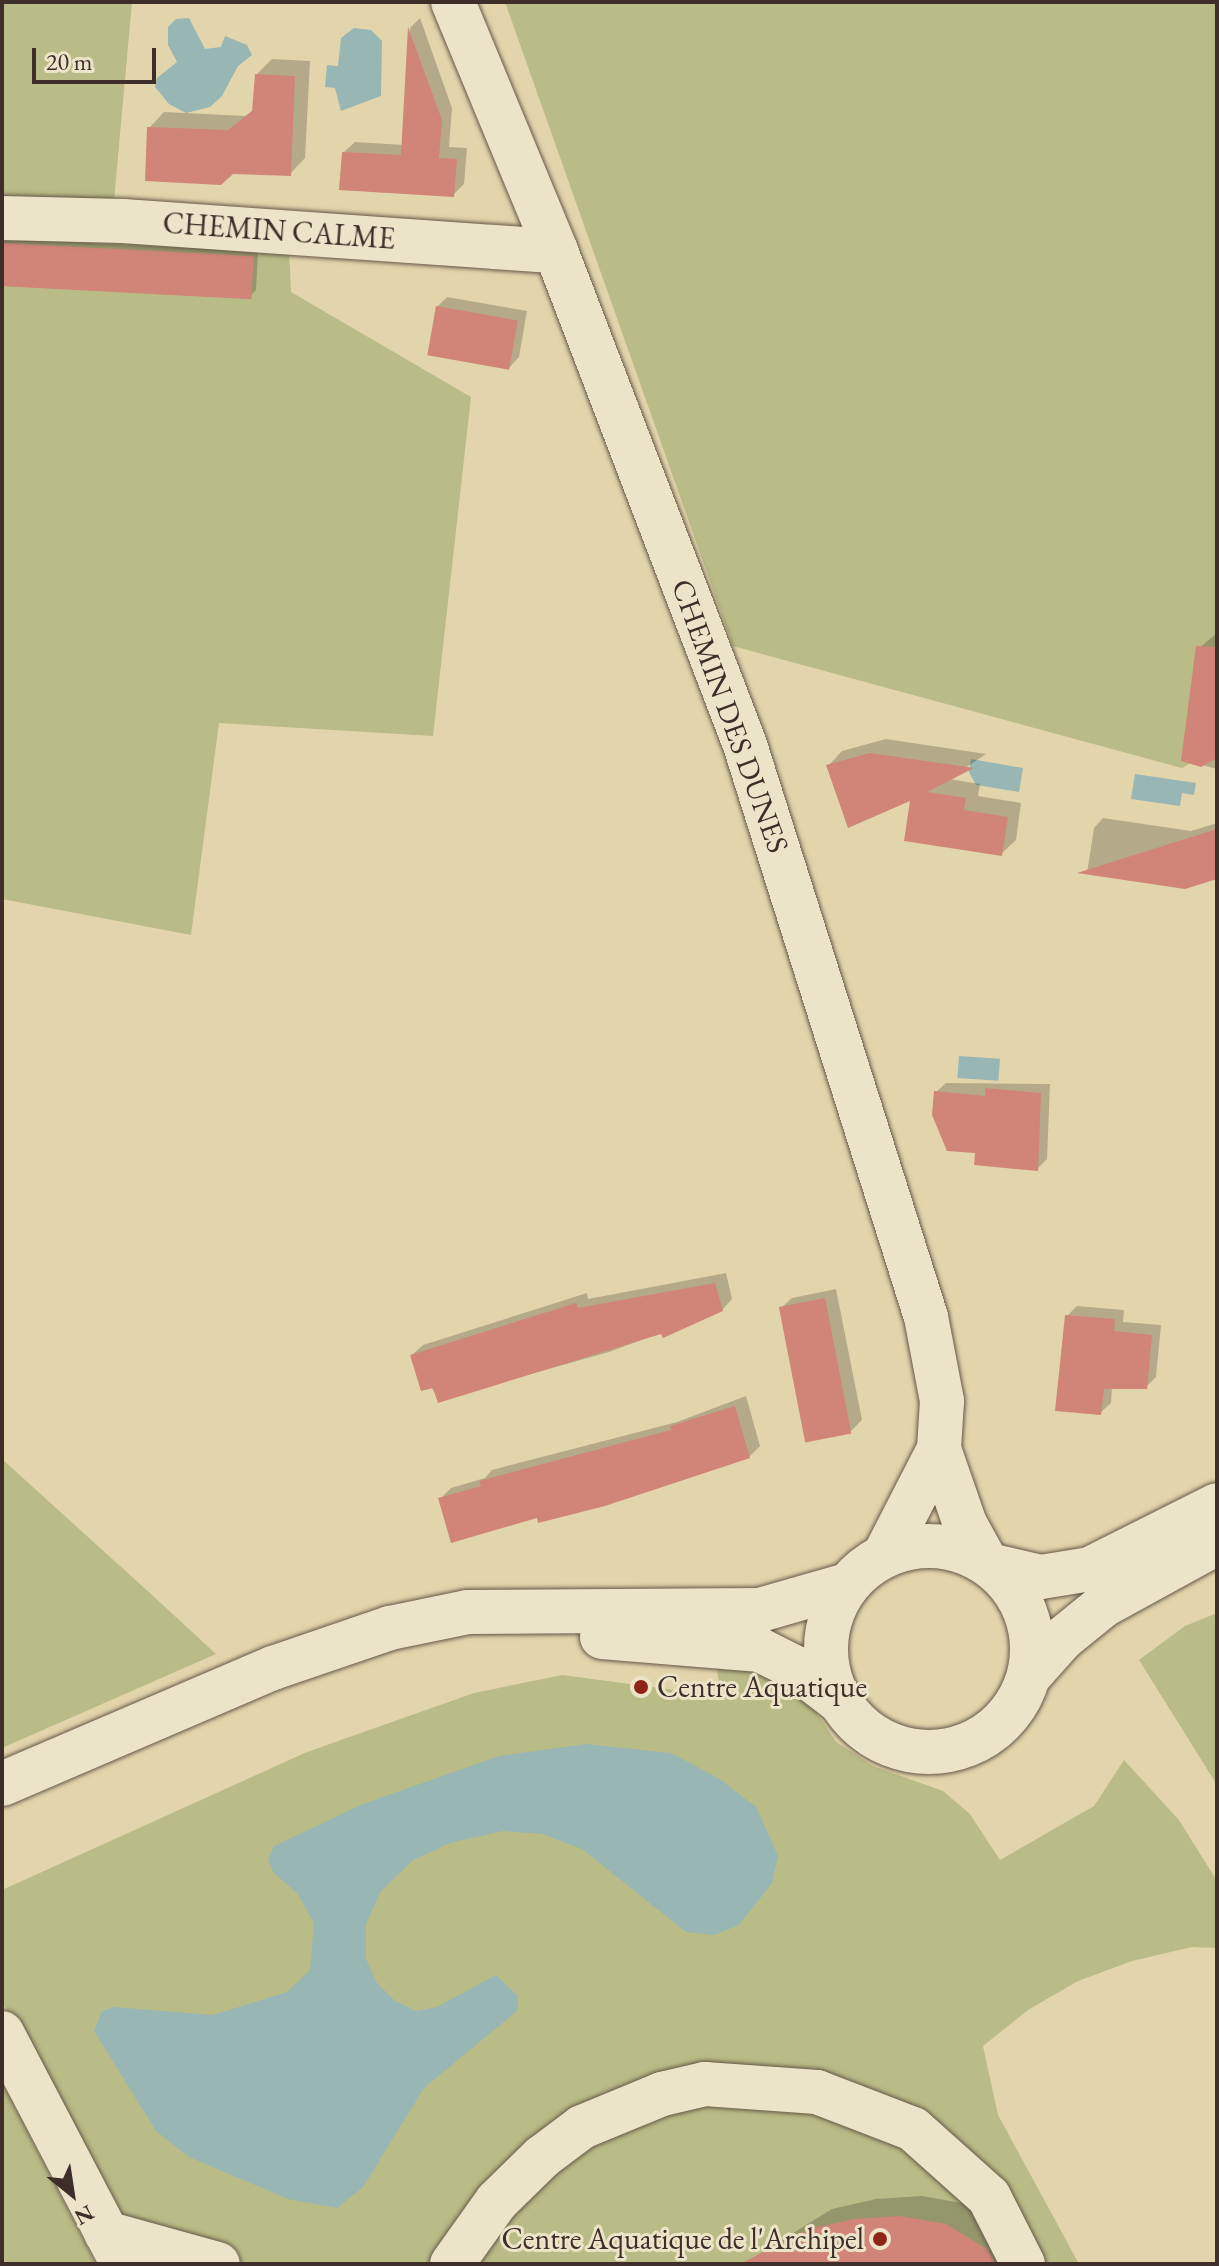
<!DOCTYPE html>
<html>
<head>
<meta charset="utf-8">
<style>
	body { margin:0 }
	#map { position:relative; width:1219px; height:2266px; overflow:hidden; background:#e2d5ac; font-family:"EB Garamond",serif }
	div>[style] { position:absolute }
	.green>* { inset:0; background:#b9bc86 }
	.water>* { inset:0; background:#98b6b4; transform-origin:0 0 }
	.shadow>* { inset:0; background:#0003 }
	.building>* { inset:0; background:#d18478; transform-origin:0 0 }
	.roads { filter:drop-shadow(0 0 2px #66584a) drop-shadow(0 0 2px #66584a) }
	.minor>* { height:44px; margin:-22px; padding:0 22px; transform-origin:22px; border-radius:22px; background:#ece4c9 }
	.minor>.ring { margin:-22px; padding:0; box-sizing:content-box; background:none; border:44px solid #ece4c9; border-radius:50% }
	.dots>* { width:22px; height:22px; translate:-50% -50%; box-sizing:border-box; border:4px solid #ece4c9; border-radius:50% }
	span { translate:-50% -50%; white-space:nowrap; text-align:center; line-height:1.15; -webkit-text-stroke:6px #ece4c9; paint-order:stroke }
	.street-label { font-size:30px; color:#3d2e29 }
	.poi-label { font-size:30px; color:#3d2e29 }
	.left { translate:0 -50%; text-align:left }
	.right { translate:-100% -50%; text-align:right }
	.frame { position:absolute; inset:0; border:4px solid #3d2e29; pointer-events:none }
	.north { position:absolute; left:32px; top:2154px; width:80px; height:80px; -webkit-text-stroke:6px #ece4c9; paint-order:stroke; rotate:150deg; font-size:22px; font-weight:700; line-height:32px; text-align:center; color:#3d2e29 }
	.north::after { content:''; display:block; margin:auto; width:28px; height:36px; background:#3d2e29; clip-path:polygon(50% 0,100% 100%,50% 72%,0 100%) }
	.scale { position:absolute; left:32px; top:48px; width:124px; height:36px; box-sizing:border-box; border:4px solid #3d2e29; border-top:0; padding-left:10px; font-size:24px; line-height:28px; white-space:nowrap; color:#3d2e29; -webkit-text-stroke:6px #ece4c9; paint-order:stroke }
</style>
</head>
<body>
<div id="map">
	<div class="green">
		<i style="clip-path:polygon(2px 2px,132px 2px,114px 200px,2px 196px)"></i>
		<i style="clip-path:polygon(505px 2px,1217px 2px,1217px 748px,1182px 768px,733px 646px)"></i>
		<i style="clip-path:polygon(2px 237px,289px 248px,291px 292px,471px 397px,433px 736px,219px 723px,191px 935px,2px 899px)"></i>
		<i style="clip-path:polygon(2px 1459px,152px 1595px,216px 1654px,2px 1748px)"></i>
		<i style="clip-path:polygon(1217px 1613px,1217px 1785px,1139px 1660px,1185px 1626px)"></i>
		<i style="clip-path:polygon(716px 1664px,755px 1666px,806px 1697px,836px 1742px,873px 1766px,943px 1791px,970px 1814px,1000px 1860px,1094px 1806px,1124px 1760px,1179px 1820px,1217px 1881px,1217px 1948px,1192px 1947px,1132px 1961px,1078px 1981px,1028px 2010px,983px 2046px,998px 2115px,1079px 2264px,146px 2264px,2px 2001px,2px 1890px,307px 1752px,474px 1693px,562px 1675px,721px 1696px)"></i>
		<i style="clip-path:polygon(2px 2082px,11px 2100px,96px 2264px,2px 2264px)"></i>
	</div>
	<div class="water">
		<i style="clip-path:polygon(189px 18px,205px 49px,221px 47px,225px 36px,247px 45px,252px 55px,238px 66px,222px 96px,210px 107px,186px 113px,169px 104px,155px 87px,157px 78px,177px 62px,168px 45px,168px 27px,176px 19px)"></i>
		<i style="clip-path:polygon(354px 28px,371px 30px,382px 41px,381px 96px,341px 111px,335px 88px,325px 87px,327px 65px,338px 66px,341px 38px)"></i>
		<i style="clip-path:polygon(971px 759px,1023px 768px,1019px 792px,976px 785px,969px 772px)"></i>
		<i style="clip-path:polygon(1135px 774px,1196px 783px,1194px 795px,1182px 793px,1180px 806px,1131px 799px)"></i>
		<i style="left:959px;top:1056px;width:41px;height:22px;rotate:4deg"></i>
		<i style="clip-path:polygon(586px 1744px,671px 1753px,718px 1778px,756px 1807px,778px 1856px,772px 1883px,739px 1925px,714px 1935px,686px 1932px,582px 1849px,542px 1834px,503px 1831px,450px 1843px,413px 1860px,381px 1891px,366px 1924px,366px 1959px,376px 1982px,394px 2000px,416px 2011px,437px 2007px,496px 1975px,518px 1996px,518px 2010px,424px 2088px,363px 2187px,337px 2208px,288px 2199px,189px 2157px,156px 2131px,94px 2031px,102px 2011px,114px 2007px,213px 2015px,287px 1992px,310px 1970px,314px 1923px,297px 1893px,273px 1872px,268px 1859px,274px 1846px,363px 1804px,499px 1756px)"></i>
	</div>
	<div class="shadow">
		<i style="clip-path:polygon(420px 18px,452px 108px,449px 147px,467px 148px,464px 184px,453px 195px,344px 152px,355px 142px,404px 145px,410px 28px)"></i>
		<i style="clip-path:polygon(272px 59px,310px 61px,305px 158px,290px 174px,149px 128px,164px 112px,246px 116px,254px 109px,256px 75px)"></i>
		<i style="clip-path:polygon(2px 239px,258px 251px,256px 290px,251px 295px,2px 285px)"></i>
		<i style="clip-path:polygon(447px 297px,527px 311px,519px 357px,509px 368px,437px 307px)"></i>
		<i style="clip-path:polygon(1217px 633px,1217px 769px,1183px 760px,1198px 649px)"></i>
		<i style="clip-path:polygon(886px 739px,986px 754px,949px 779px,980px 784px,978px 796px,1021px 803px,1016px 840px,1001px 854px,912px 798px,828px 766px,842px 751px)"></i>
		<i style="clip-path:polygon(1103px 818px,1191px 831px,1217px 823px,1217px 877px,1087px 873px,1094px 828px)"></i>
		<i style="clip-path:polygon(946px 1083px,1050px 1084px,1047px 1159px,1037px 1169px,977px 1151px,936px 1092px)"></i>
		<i style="clip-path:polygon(726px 1273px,732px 1299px,722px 1310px,609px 1352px,439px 1400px,412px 1355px,423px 1345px,587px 1293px,588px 1299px)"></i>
		<i style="clip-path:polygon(836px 1289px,862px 1420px,851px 1431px,781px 1308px,792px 1298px)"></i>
		<i style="clip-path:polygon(1077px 1306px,1124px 1310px,1123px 1322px,1161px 1325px,1156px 1377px,1146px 1387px,1112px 1387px,1111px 1403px,1100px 1413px,1067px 1316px)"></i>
		<i style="clip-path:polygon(746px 1396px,760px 1446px,749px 1457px,538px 1516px,440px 1499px,451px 1488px,485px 1478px,492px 1470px,677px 1422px)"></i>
		<i style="clip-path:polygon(922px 2196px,967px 2204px,1032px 2264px,743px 2264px,832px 2209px,876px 2199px)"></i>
	</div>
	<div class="building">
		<i style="clip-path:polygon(408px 27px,442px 120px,439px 158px,457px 159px,454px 197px,339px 190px,342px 152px,401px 155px)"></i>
		<i style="clip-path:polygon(255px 74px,295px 76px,291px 176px,233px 174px,221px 185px,145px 181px,147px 127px,228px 130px,252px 111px)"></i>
		<i style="left:2px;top:243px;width:252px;height:43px;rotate:3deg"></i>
		<i style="left:436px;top:306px;width:83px;height:50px;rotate:10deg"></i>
		<i style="clip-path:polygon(1196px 646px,1217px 647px,1217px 758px,1201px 767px,1181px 761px)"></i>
		<i style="clip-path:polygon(870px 753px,974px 768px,927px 792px,966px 798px,964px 810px,1008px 817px,1002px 856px,904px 841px,910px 801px,848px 828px,826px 765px)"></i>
		<i style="clip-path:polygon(1217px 829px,1217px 879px,1185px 889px,1077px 873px)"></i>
		<i style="clip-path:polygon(985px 1088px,1041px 1093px,1038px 1171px,974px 1165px,975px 1153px,947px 1151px,932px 1115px,934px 1091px,985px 1096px)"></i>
		<i style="clip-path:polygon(715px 1283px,723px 1311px,663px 1338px,661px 1334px,438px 1403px,433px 1388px,421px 1391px,410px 1355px,576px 1303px,578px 1308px)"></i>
		<i style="left:825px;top:1298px;width:138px;height:47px;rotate:79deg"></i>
		<i style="clip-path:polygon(1065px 1315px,1115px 1319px,1114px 1331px,1152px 1335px,1147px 1389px,1104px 1389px,1101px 1415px,1055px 1411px)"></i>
		<i style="clip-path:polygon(735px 1406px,750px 1458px,605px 1506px,538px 1523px,537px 1518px,451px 1543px,438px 1498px,481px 1486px,479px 1481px,671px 1430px,670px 1426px)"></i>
		<i style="clip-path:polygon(900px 2216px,946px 2224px,987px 2249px,995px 2264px,740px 2264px,809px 2229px,854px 2219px)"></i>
	</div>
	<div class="roads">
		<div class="minor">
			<i style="left:453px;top:2px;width:269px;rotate:67.5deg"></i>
			<i style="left:556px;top:251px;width:529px;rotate:69.06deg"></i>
			<i style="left:745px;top:745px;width:600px;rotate:72.44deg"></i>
			<i style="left:926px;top:1317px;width:86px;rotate:79.2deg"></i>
			<i style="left:942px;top:1401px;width:48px;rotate:93.6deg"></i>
			<i style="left:939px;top:1449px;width:79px;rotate:70.9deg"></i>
			<i style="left:965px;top:1524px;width:43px;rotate:61.1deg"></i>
			<i style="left:2px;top:218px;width:121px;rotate:1.4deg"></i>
			<i style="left:123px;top:221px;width:434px;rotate:4deg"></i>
			<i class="ring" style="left:826px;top:1546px;width:162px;height:162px"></i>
			<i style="left:884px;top:1556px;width:120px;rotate:-62.8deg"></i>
			<i style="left:993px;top:1566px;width:49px;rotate:12.9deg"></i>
			<i style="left:1041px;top:1577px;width:50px;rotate:-9.3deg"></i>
			<i style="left:1090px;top:1569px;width:142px;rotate:-26.7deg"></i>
			<i style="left:602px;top:1637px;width:159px;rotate:4.7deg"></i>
			<i style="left:760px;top:1650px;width:40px;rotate:26.6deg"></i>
			<i style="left:796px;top:1668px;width:54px;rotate:37.5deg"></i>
			<i style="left:1030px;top:1675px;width:48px;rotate:-48.4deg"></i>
			<i style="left:1062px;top:1639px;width:54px;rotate:-39deg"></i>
			<i style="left:1104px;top:1605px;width:129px;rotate:-28.8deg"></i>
			<i style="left:2px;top:1784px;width:295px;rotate:-23.2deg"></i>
			<i style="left:273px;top:1668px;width:124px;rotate:-18.9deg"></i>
			<i style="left:390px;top:1628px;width:80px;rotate:-11.6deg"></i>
			<i style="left:468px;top:1612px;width:292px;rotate:-0.4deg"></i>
			<i style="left:760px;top:1610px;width:91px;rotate:-16deg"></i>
			<i style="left:2px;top:2033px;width:261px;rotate:62.4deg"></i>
			<i style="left:106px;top:2233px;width:116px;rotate:15.5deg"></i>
			<i style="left:452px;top:2264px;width:77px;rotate:-54.5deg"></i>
			<i style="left:497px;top:2201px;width:63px;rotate:-44.4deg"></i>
			<i style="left:542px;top:2157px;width:50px;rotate:-36.9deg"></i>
			<i style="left:582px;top:2127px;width:87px;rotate:-22.4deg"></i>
			<i style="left:662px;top:2094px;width:44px;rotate:-13.1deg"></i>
			<i style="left:705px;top:2084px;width:112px;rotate:4.1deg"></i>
			<i style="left:817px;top:2092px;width:103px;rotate:21.1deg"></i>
			<i style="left:913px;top:2129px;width:102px;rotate:41.8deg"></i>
			<i style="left:989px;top:2197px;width:75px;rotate:63.1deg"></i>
		</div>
	</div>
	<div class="dots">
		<i style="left:641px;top:1687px;background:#8f2418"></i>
		<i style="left:880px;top:2239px;background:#8f2418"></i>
	</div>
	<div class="street-label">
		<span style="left:279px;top:231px;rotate:4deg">CHEMIN CALME</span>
		<span style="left:730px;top:716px;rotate:70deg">CHEMIN DES DUNES</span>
	</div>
	<div class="poi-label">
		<span class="left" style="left:657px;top:1687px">Centre Aquatique</span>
		<span class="right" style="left:864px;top:2239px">Centre Aquatique de l'Archipel</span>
	</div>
	<div class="frame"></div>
	<div class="north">N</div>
	<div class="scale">20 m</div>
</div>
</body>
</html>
